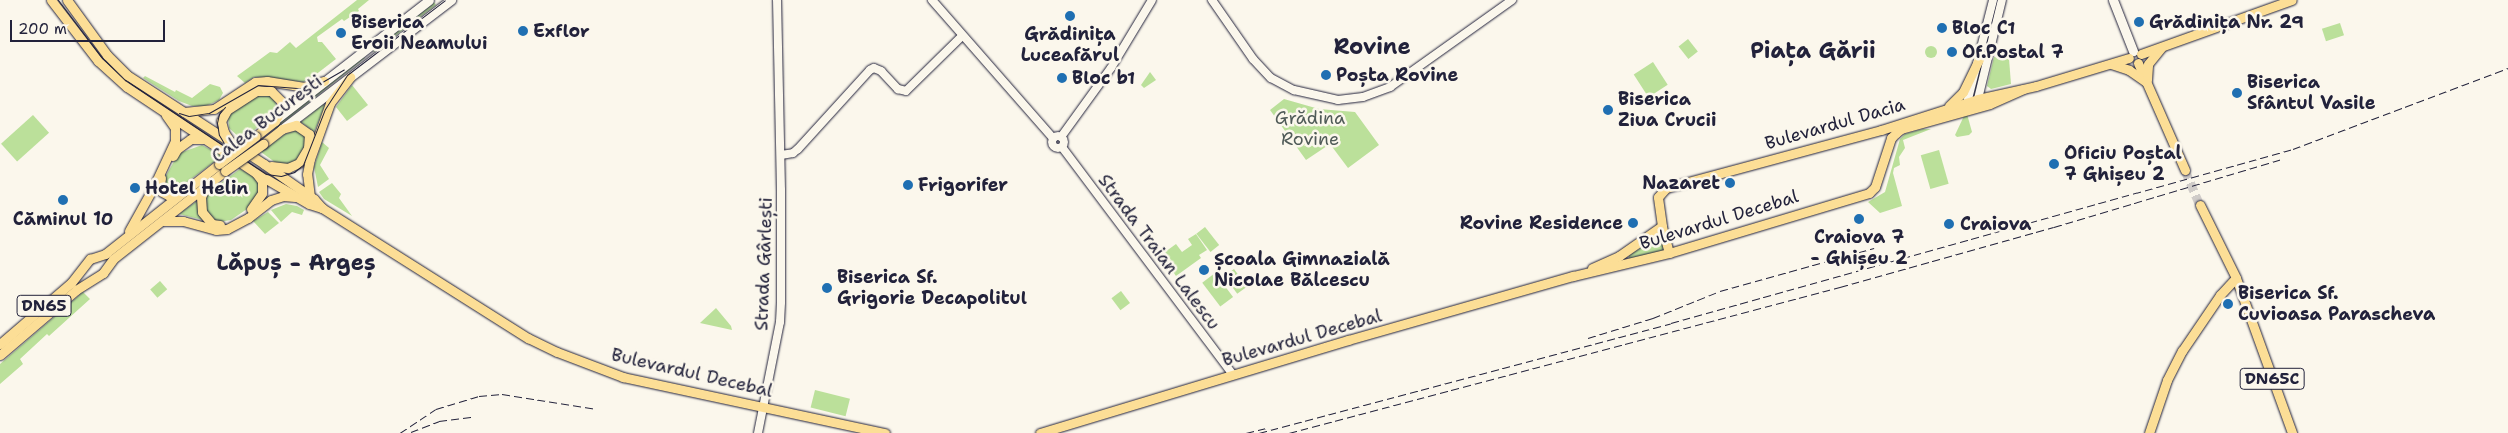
<!DOCTYPE html>
<html>
<head>
<meta charset="utf-8">
<style>
	body { margin:0 }
	#map { position:relative; width:2508px; height:433px; overflow:hidden; background:#fbf7ec; font-family:"Shantell Sans",sans-serif }
	div>[style] { position:absolute }
	.green>* { inset:0; background:#bbe09a; transform-origin:0 0 }
	.round { border-radius:50% }
	.primary-tunnel>* { height:9px; margin-top:-4.5px; transform-origin:0; background:repeating-linear-gradient(90deg,#d0ccc9 0 9px,transparent 0 13.5px) }
	.roads { filter:drop-shadow(0 0 1px #22223b) drop-shadow(0 0 1px #22223b) }
	.tertiary>* { height:8px; margin:-4px; padding:0 4px; transform-origin:4px; border-radius:4px; background:#fbf7ec }
	.tertiary>.ring { margin:-4px; padding:0; box-sizing:content-box; background:none; border:8px solid #fbf7ec; border-radius:50% }
	.secondary>* { height:9px; margin:-4.5px; padding:0 4.5px; transform-origin:4.5px; border-radius:4.5px; background:#fbf7ec }
	.primary>* { height:9px; margin:-4.5px; padding:0 4.5px; transform-origin:4.5px; border-radius:4.5px; background:#fcde96 }
	.tram>* { height:1px; margin:-0.5px; padding:0 0.5px; transform-origin:0.5px; border-radius:0.5px; background:#22223b }
	.rail>* { height:1px; margin-top:-0.5px; transform-origin:0; background:repeating-linear-gradient(90deg,#22223b 0 8px,transparent 0 12px) }
	.bridges { filter:drop-shadow(0 0 1px #22223b) drop-shadow(0 0 1px #22223b) }
	.primary-bridge>* { height:9px; margin:-4.5px; padding:0 4.5px; transform-origin:4.5px; border-radius:4.5px; background:#fcde96 }
	.dots>* { width:14px; height:14px; translate:-50% -50%; box-sizing:border-box; border:2px solid #fbf7ec; border-radius:50% }
	span { translate:-50% -50%; white-space:nowrap; text-align:center; line-height:1.15; -webkit-text-stroke:5px #fbf7ec; paint-order:stroke }
	.shield-label span { padding:1px 4px; background:#fbf7ec; border:1px solid; border-radius:4px; -webkit-text-stroke-width:0 }
	.shield-label { font-size:16px; color:#22223b; font-weight:700 }
	.poi-label { font-size:18px; color:#22223b; font-weight:700 }
	.left { translate:0 -50%; text-align:left }
	.right { translate:-100% -50%; text-align:right }
	.street-label { font-size:18px; color:#22223b }
	.park-label { font-size:18px; color:#505b58 }
	.district-label { font-size:22px; color:#22223b; font-weight:700 }
	.scale { position:absolute; left:10px; top:20px; width:155px; height:22px; box-sizing:border-box; border:2px solid #22223b; border-top:0; padding-left:6px; font-size:15px; line-height:18px; white-space:nowrap; color:#22223b; -webkit-text-stroke:4px #fbf7ec; paint-order:stroke }
</style>
</head>
<body>
<div id="map">
	<div class="green">
		<i style="clip-path:polygon(357px 0,369px 0,358px 9px,359px 11px,344px 21px,342px 19px,317px 37px,318px 42px,322px 42px,336px 59px,310px 79px,303px 82px,254px 77px,245px 83px,237px 76px,270px 52px,277px 53px,290px 42px,296px 48px)"></i>
		<i style="clip-path:polygon(434px 2px,436px 5px,374px 52px,372px 50px)"></i>
		<i style="left:2340px;top:23px;width:13px;height:19px;rotate:72deg"></i>
		<i style="left:1688px;top:39px;width:16px;height:12px;rotate:52deg"></i>
		<i class="round" style="left:1925px;top:46px;width:12px;height:12px"></i>
		<i style="clip-path:polygon(363px 56px,365px 58px,274px 130px,273px 128px)"></i>
		<i style="clip-path:polygon(1994px 57px,2009px 59px,2011px 84px,1991px 89px,1987px 86px)"></i>
		<i style="left:1653px;top:62px;width:27px;height:23px;rotate:57deg"></i>
		<i style="clip-path:polygon(1150px 72px,1156px 80px,1144px 88px,1141px 85px)"></i>
		<i style="clip-path:polygon(145px 76px,175px 92px,176px 90px,192px 98px,210px 84px,220px 87px,223px 93px,219px 100px,213px 103px,205px 106px,192px 106px,179px 101px,143px 78px)"></i>
		<i style="clip-path:polygon(352px 85px,368px 105px,347px 121px,336px 107px)"></i>
		<i style="clip-path:polygon(257px 95px,270px 95px,275px 99px,277px 111px,242px 140px,229px 128px,228px 115px,231px 110px)"></i>
		<i style="clip-path:polygon(1284px 99px,1319px 109px,1355px 112px,1379px 145px,1348px 168px,1330px 144px,1306px 160px,1270px 110px)"></i>
		<i style="clip-path:polygon(323px 104px,325px 106px,314px 132px,301px 122px)"></i>
		<i style="clip-path:polygon(1967px 114px,1972px 132px,1969px 135px,1957px 137px,1955px 135px,1964px 116px)"></i>
		<i style="left:33px;top:115px;width:24px;height:43px;rotate:48deg"></i>
		<i style="clip-path:polygon(1923px 129px,1931px 129px,1903px 140px,1905px 148px,1899px 157px,1900px 165px,1894px 168px,1893px 173px,1902px 206px,1880px 213px,1868px 202px,1885px 192px,1900px 139px,1905px 134px)"></i>
		<i style="clip-path:polygon(297px 130px,307px 138px,302px 156px,288px 166px,276px 163px,261px 152px,285px 134px)"></i>
		<i style="clip-path:polygon(322px 142px,329px 148px,320px 165px,329px 179px,318px 187px,314px 167px)"></i>
		<i style="clip-path:polygon(202px 145px,222px 156px,179px 188px,168px 190px,164px 187px,164px 179px,176px 158px,180px 153px)"></i>
		<i style="left:1939px;top:150px;width:35px;height:19px;rotate:74deg"></i>
		<i style="clip-path:polygon(240px 169px,253px 176px,259px 184px,259px 193px,247px 209px,231px 220px,219px 222px,211px 219px,205px 210px,206px 194px)"></i>
		<i style="clip-path:polygon(332px 183px,341px 194px,339px 198px,352px 216px,324px 199px,319px 192px)"></i>
		<i style="clip-path:polygon(197px 201px,203px 220px,179px 214px)"></i>
		<i style="clip-path:polygon(286px 204px,297px 206px,304px 210px,302px 215px,292px 212px,281px 222px,271px 210px)"></i>
		<i style="clip-path:polygon(268px 212px,279px 223px,265px 234px,253px 221px)"></i>
		<i style="left:1205px;top:227px;width:23px;height:11px;rotate:52deg"></i>
		<i style="clip-path:polygon(1196px 234px,1207px 250px,1199px 255px,1201px 258px,1176px 276px,1167px 263px,1171px 260px,1165px 252px,1176px 244px,1182px 252px,1192px 245px,1188px 239px)"></i>
		<i style="clip-path:polygon(1662px 236px,1666px 250px,1629px 260px,1629px 255px)"></i>
		<i style="left:1234px;top:269px;width:22px;height:12px;rotate:54deg"></i>
		<i style="left:1215px;top:273px;width:30px;height:16px;rotate:53deg"></i>
		<i style="left:160px;top:281px;width:11px;height:13px;rotate:49deg"></i>
		<i style="left:1121px;top:291px;width:15px;height:12px;rotate:53deg"></i>
		<i style="clip-path:polygon(83px 292px,90px 299px,49px 336px,47px 334px,20px 359px,23px 364px,0 384px,0 364px)"></i>
		<i style="clip-path:polygon(716px 308px,731px 326px,732px 330px,700px 323px)"></i>
		<i style="left:815px;top:390px;width:36px;height:18px;rotate:14deg"></i>
	</div>
	<div class="primary-tunnel">
		<i style="left:2185px;top:170px;width:38px;rotate:67deg"></i>
	</div>
	<div class="roads">
		<div class="tertiary">
			<i style="left:932px;top:0;width:184px;rotate:48.8deg"></i>
			<i style="left:1212px;top:0;width:72px;rotate:55.2deg"></i>
			<i style="left:1253px;top:59px;width:26px;rotate:47deg"></i>
			<i style="left:1271px;top:78px;width:26px;rotate:28deg"></i>
			<i style="left:1294px;top:90px;width:45px;rotate:12.8deg"></i>
			<i style="left:1338px;top:100px;width:25px;rotate:-7deg"></i>
			<i style="left:1363px;top:97px;width:29px;rotate:-20deg"></i>
			<i style="left:1390px;top:87px;width:150px;rotate:-35.5deg"></i>
			<i style="left:1977px;top:103px;width:106px;rotate:-76.4deg"></i>
			<i style="left:1966px;top:107px;width:110px;rotate:-75.8deg"></i>
			<i class="ring" style="left:1052px;top:136px;width:4px;height:4px"></i>
			<i style="left:1061px;top:137px;width:85px;rotate:-54.1deg"></i>
			<i style="left:1111px;top:68px;width:79px;rotate:-58.9deg"></i>
			<i style="left:1062px;top:147px;width:285px;rotate:53.1deg"></i>
			<i style="left:781px;top:155px;width:12px;rotate:-9deg"></i>
			<i style="left:793px;top:153px;width:6px;rotate:-39deg"></i>
			<i style="left:798px;top:149px;width:107px;rotate:-47.7deg"></i>
			<i style="left:870px;top:70px;width:4px;rotate:-27deg"></i>
			<i style="left:874px;top:68px;width:8px;rotate:23deg"></i>
			<i style="left:881px;top:71px;width:25px;rotate:47deg"></i>
			<i style="left:898px;top:89px;width:8px;rotate:14deg"></i>
			<i style="left:906px;top:91px;width:78px;rotate:-44.5deg"></i>
			<i style="left:758px;top:433px;width:113px;rotate:-78.8deg"></i>
			<i style="left:780px;top:322px;width:20px;rotate:-87deg"></i>
			<i style="left:781px;top:302px;width:112px;rotate:-90deg"></i>
			<i style="left:781px;top:190px;width:190px;rotate:-91.2deg"></i>
		</div>
		<div class="secondary">
			<i style="left:2113px;top:0;width:55px;rotate:68.6deg"></i>
			<i style="left:275px;top:120px;width:195px;rotate:-37.9deg"></i>
			<i style="left:282px;top:129px;width:213px;rotate:-37.4deg"></i>
		</div>
		<div class="primary">
			<i style="left:51px;top:0;width:77px;rotate:52.4deg"></i>
			<i style="left:98px;top:61px;width:39px;rotate:42deg"></i>
			<i style="left:127px;top:87px;width:155px;rotate:33.7deg"></i>
			<i style="left:256px;top:173px;width:61px;rotate:30.3deg"></i>
			<i style="left:309px;top:204px;width:14px;rotate:17deg"></i>
			<i style="left:67px;top:0;width:68px;rotate:54deg"></i>
			<i style="left:107px;top:55px;width:28px;rotate:45deg"></i>
			<i style="left:127px;top:75px;width:163px;rotate:33deg"></i>
			<i style="left:264px;top:164px;width:61px;rotate:35deg"></i>
			<i style="left:314px;top:199px;width:12px;rotate:48deg"></i>
			<i style="left:322px;top:208px;width:244px;rotate:32.3deg"></i>
			<i style="left:528px;top:338px;width:32px;rotate:26deg"></i>
			<i style="left:557px;top:352px;width:71px;rotate:20.7deg"></i>
			<i style="left:623px;top:377px;width:268px;rotate:12.1deg"></i>
			<i style="left:2141px;top:54px;width:160px;rotate:-19.7deg"></i>
			<i style="left:2138px;top:63px;width:117px;rotate:66.3deg"></i>
			<i style="left:2111px;top:64px;width:19px;rotate:18deg"></i>
			<i style="left:2129px;top:70px;width:21px;rotate:35deg"></i>
			<i style="left:2147px;top:80px;width:16px;rotate:-86deg"></i>
			<i style="left:2148px;top:64px;width:21px;rotate:-51deg"></i>
			<i style="left:1949px;top:106px;width:20px;rotate:-45deg"></i>
			<i style="left:1963px;top:92px;width:37px;rotate:-64deg"></i>
			<i style="left:184px;top:112px;width:30px;rotate:-6deg"></i>
			<i style="left:214px;top:109px;width:49px;rotate:-33.4deg"></i>
			<i style="left:255px;top:82px;width:12px;rotate:-5deg"></i>
			<i style="left:267px;top:81px;width:36px;rotate:9deg"></i>
			<i style="left:303px;top:87px;width:22px;rotate:-16deg"></i>
			<i style="left:229px;top:140px;width:9px;rotate:-122deg"></i>
			<i style="left:224px;top:132px;width:11px;rotate:-105deg"></i>
			<i style="left:221px;top:121px;width:13px;rotate:-61deg"></i>
			<i style="left:227px;top:110px;width:35px;rotate:-33deg"></i>
			<i style="left:256px;top:91px;width:15px"></i>
			<i style="left:271px;top:91px;width:14px;rotate:45deg"></i>
			<i style="left:281px;top:101px;width:7px;rotate:82deg"></i>
			<i style="left:282px;top:108px;width:15px;rotate:118deg"></i>
			<i style="left:275px;top:121px;width:24px;rotate:142deg"></i>
			<i style="left:263px;top:144px;width:24px;rotate:-38deg"></i>
			<i style="left:282px;top:129px;width:15px;rotate:-16deg"></i>
			<i style="left:296px;top:125px;width:16px;rotate:35deg"></i>
			<i style="left:309px;top:134px;width:14px;rotate:94deg"></i>
			<i style="left:308px;top:148px;width:17px;rotate:121deg"></i>
			<i style="left:299px;top:163px;width:12px;rotate:156deg"></i>
			<i style="left:288px;top:168px;width:17px;rotate:-173deg"></i>
			<i style="left:173px;top:156px;width:8px;rotate:-60deg"></i>
			<i style="left:177px;top:149px;width:17px;rotate:-36deg"></i>
			<i style="left:191px;top:139px;width:14px"></i>
			<i style="left:161px;top:178px;width:6px;rotate:99deg"></i>
			<i style="left:160px;top:184px;width:8px;rotate:76deg"></i>
			<i style="left:162px;top:192px;width:7px;rotate:27deg"></i>
			<i style="left:168px;top:195px;width:11px;rotate:-10deg"></i>
			<i style="left:205px;top:188px;width:10px;rotate:114deg"></i>
			<i style="left:201px;top:197px;width:15px;rotate:86deg"></i>
			<i style="left:202px;top:212px;width:16px;rotate:50deg"></i>
			<i style="left:212px;top:224px;width:8px;rotate:7deg"></i>
			<i style="left:310px;top:197px;width:23px;rotate:-97deg"></i>
			<i style="left:307px;top:174px;width:15px;rotate:-79deg"></i>
			<i style="left:310px;top:159px;width:59px;rotate:-70.3deg"></i>
			<i style="left:330px;top:103px;width:33px;rotate:-52deg"></i>
			<i style="left:2200px;top:205px;width:81px;rotate:63.7deg"></i>
			<i style="left:2236px;top:278px;width:165px;rotate:70.1deg"></i>
			<i style="left:251px;top:209px;width:19px;rotate:-55deg"></i>
			<i style="left:262px;top:193px;width:12px;rotate:-90deg"></i>
			<i style="left:262px;top:181px;width:10px;rotate:-127deg"></i>
			<i style="left:162px;top:221px;width:21px"></i>
			<i style="left:183px;top:221px;width:34px;rotate:15deg"></i>
			<i style="left:216px;top:230px;width:11px;rotate:-5deg"></i>
			<i style="left:227px;top:229px;width:24px;rotate:-28deg"></i>
			<i style="left:248px;top:218px;width:29px;rotate:-38deg"></i>
			<i style="left:271px;top:200px;width:13px;rotate:-18deg"></i>
			<i style="left:283px;top:196px;width:12px;rotate:5deg"></i>
			<i style="left:129px;top:231px;width:51px;rotate:-60.9deg"></i>
			<i style="left:154px;top:186px;width:50px;rotate:-65deg"></i>
			<i style="left:175px;top:141px;width:13px;rotate:-90deg"></i>
			<i style="left:175px;top:128px;width:16px;rotate:-125deg"></i>
			<i style="left:1669px;top:253px;width:28px;rotate:-105deg"></i>
			<i style="left:1662px;top:226px;width:29px;rotate:-98deg"></i>
			<i style="left:1658px;top:197px;width:12px;rotate:-48deg"></i>
			<i style="left:1666px;top:188px;width:223px;rotate:-15.1deg"></i>
			<i style="left:1881px;top:130px;width:102px;rotate:-17.7deg"></i>
			<i style="left:1978px;top:99px;width:59px;rotate:-12.6deg"></i>
			<i style="left:2036px;top:86px;width:97px;rotate:-16.8deg"></i>
			<i style="left:1592px;top:268px;width:30px;rotate:-24deg"></i>
			<i style="left:1619px;top:256px;width:52px;rotate:-34.9deg"></i>
			<i style="left:0;top:344px;width:94px;rotate:-40.7deg"></i>
			<i style="left:71px;top:283px;width:31px;rotate:-52deg"></i>
			<i style="left:90px;top:259px;width:16px;rotate:-18deg"></i>
			<i style="left:105px;top:254px;width:145px;rotate:-38.3deg"></i>
			<i style="left:0;top:355px;width:100px;rotate:-40.5deg"></i>
			<i style="left:76px;top:290px;width:32px;rotate:-32deg"></i>
			<i style="left:103px;top:273px;width:17px;rotate:-54deg"></i>
			<i style="left:113px;top:259px;width:142px;rotate:-38.2deg"></i>
			<i style="left:1040px;top:433px;width:322px;rotate:-16.8deg"></i>
			<i style="left:1348px;top:340px;width:234px;rotate:-15.9deg"></i>
			<i style="left:1573px;top:276px;width:99px;rotate:-13.5deg"></i>
			<i style="left:1669px;top:253px;width:209px;rotate:-16.7deg"></i>
			<i style="left:1869px;top:193px;width:8px;rotate:-45deg"></i>
			<i style="left:1875px;top:187px;width:52px;rotate:-71.9deg"></i>
			<i style="left:1891px;top:138px;width:7px;rotate:-45deg"></i>
			<i style="left:1896px;top:133px;width:6px;rotate:-39deg"></i>
			<i style="left:1901px;top:129px;width:92px;rotate:-15.7deg"></i>
			<i style="left:1990px;top:104px;width:37px;rotate:-24deg"></i>
			<i style="left:2149px;top:433px;width:56px;rotate:-71.2deg"></i>
			<i style="left:2167px;top:380px;width:33px;rotate:-63deg"></i>
			<i style="left:2182px;top:351px;width:68px;rotate:-55.8deg"></i>
			<i style="left:2220px;top:295px;width:23px;rotate:-47deg"></i>
		</div>
	</div>
	<div class="tram">
		<i style="left:58px;top:0;width:73px;rotate:52.8deg"></i>
		<i style="left:102px;top:58px;width:32px;rotate:44deg"></i>
		<i style="left:125px;top:80px;width:169px;rotate:33.7deg"></i>
		<i style="left:266px;top:174px;width:15px;rotate:8deg"></i>
		<i style="left:281px;top:176px;width:14px;rotate:-17deg"></i>
		<i style="left:294px;top:172px;width:11px;rotate:-38deg"></i>
		<i style="left:303px;top:165px;width:60px;rotate:-68.6deg"></i>
		<i style="left:325px;top:109px;width:40px;rotate:-57.1deg"></i>
		<i style="left:347px;top:75px;width:123px;rotate:-37.4deg"></i>
		<i style="left:225px;top:107px;width:9px;rotate:131deg"></i>
		<i style="left:219px;top:114px;width:9px;rotate:103deg"></i>
		<i style="left:217px;top:123px;width:12px;rotate:81deg"></i>
		<i style="left:219px;top:135px;width:12px;rotate:59deg"></i>
		<i style="left:179px;top:113px;width:10px;rotate:17deg"></i>
		<i style="left:189px;top:116px;width:20px;rotate:-9deg"></i>
		<i style="left:209px;top:113px;width:56px;rotate:-29.7deg"></i>
		<i style="left:258px;top:85px;width:52px;rotate:4.4deg"></i>
		<i style="left:310px;top:89px;width:39px;rotate:-30deg"></i>
	</div>
	<div class="rail">
		<i style="left:1588px;top:338px;width:68px;rotate:-17.1deg"></i>
		<i style="left:1653px;top:318px;width:72px;rotate:-21.9deg"></i>
		<i style="left:1720px;top:291px;width:160px;rotate:-15.6deg"></i>
		<i style="left:411px;top:432px;width:30px;rotate:-21deg"></i>
		<i style="left:439px;top:421px;width:34px;rotate:-7deg"></i>
		<i style="left:400px;top:433px;width:43px;rotate:-33.7deg"></i>
		<i style="left:436px;top:409px;width:45px;rotate:-16.8deg"></i>
		<i style="left:479px;top:396px;width:23px;rotate:-5deg"></i>
		<i style="left:502px;top:394px;width:96px;rotate:9deg"></i>
		<i style="left:1246px;top:433px;width:21px;rotate:-14deg"></i>
		<i style="left:1259px;top:433px;width:426px;rotate:-14.9deg"></i>
		<i style="left:1671px;top:323px;width:646px;rotate:-15.63deg"></i>
		<i style="left:2293px;top:149px;width:230px;rotate:-20.6deg"></i>
		<i style="left:1289px;top:433px;width:570px;rotate:-14.84deg"></i>
		<i style="left:1840px;top:287px;width:222px;rotate:-15.7deg"></i>
		<i style="left:2054px;top:227px;width:238px;rotate:-16.6deg"></i>
	</div>
	<div class="bridges">
		<div class="primary-bridge">
			<i style="left:219px;top:164px;width:46px;rotate:-37.1deg"></i>
			<i style="left:225px;top:171px;width:47px;rotate:-35.4deg"></i>
		</div>
	</div>
	<div class="dots">
		<i style="left:1070px;top:16px;background:#1f6fb2"></i>
		<i style="left:2139px;top:22px;background:#1f6fb2"></i>
		<i style="left:1942px;top:28px;background:#1f6fb2"></i>
		<i style="left:523px;top:31px;background:#1f6fb2"></i>
		<i style="left:341px;top:33px;background:#1f6fb2"></i>
		<i style="left:1952px;top:52px;background:#1f6fb2"></i>
		<i style="left:1326px;top:75px;background:#1f6fb2"></i>
		<i style="left:1062px;top:78px;background:#1f6fb2"></i>
		<i style="left:2237px;top:93px;background:#1f6fb2"></i>
		<i style="left:1608px;top:110px;background:#1f6fb2"></i>
		<i style="left:2054px;top:164px;background:#1f6fb2"></i>
		<i style="left:1730px;top:183px;background:#1f6fb2"></i>
		<i style="left:908px;top:185px;background:#1f6fb2"></i>
		<i style="left:135px;top:188px;background:#1f6fb2"></i>
		<i style="left:63px;top:200px;background:#1f6fb2"></i>
		<i style="left:1859px;top:219px;background:#1f6fb2"></i>
		<i style="left:1633px;top:223px;background:#1f6fb2"></i>
		<i style="left:1949px;top:224px;background:#1f6fb2"></i>
		<i style="left:1204px;top:270px;background:#1f6fb2"></i>
		<i style="left:827px;top:288px;background:#1f6fb2"></i>
		<i style="left:2228px;top:304px;background:#1f6fb2"></i>
	</div>
	<div class="shield-label">
		<span style="left:44px;top:306px">DN65</span>
		<span style="left:2272px;top:379px">DN65C</span>
	</div>
	<div class="poi-label">
		<span class="left" style="left:2149px;top:22px">Grădinița Nr. 29</span>
		<span class="left" style="left:351px;top:33px">Biserica<br>Eroii Neamului</span>
		<span class="left" style="left:1952px;top:28px">Bloc C1</span>
		<span class="left" style="left:533px;top:31px">Exflor</span>
		<span style="left:1070px;top:45px">Grădinița<br>Luceafărul</span>
		<span class="left" style="left:1962px;top:52px">Of.Postal 7</span>
		<span class="left" style="left:1336px;top:75px">Poșta Rovine</span>
		<span class="left" style="left:1072px;top:78px">Bloc b1</span>
		<span class="left" style="left:2247px;top:93px">Biserica<br>Sfântul Vasile</span>
		<span class="left" style="left:1618px;top:110px">Biserica<br>Ziua Crucii</span>
		<span class="left" style="left:2064px;top:164px">Oficiu Poștal<br>7 Ghișeu 2</span>
		<span class="right" style="left:1720px;top:183px">Nazaret</span>
		<span class="left" style="left:918px;top:185px">Frigorifer</span>
		<span class="left" style="left:145px;top:188px">Hotel Helin</span>
		<span style="left:63px;top:219px">Căminul 10</span>
		<span class="right" style="left:1623px;top:223px">Rovine Residence</span>
		<span class="left" style="left:1960px;top:224px">Craiova</span>
		<span style="left:1859px;top:248px">Craiova 7<br>- Ghișeu 2</span>
		<span class="left" style="left:1214px;top:270px">Școala Gimnazială<br>Nicolae Bălcescu</span>
		<span class="left" style="left:837px;top:288px">Biserica Sf.<br>Grigorie Decapolitul</span>
		<span class="left" style="left:2238px;top:304px">Biserica Sf.<br>Cuvioasa Parascheva</span>
	</div>
	<div class="street-label">
		<span style="left:267px;top:119px;rotate:-37deg">Calea București</span>
		<span style="left:1835px;top:124px;rotate:-16deg">Bulevardul Dacia</span>
		<span style="left:1719px;top:220px;rotate:-17deg">Bulevardul Decebal</span>
		<span style="left:1159px;top:252px;rotate:53deg">Strada Traian Lalescu</span>
		<span style="left:764px;top:264px;rotate:-88deg">Strada Gârlești</span>
		<span style="left:1302px;top:338px;rotate:-16deg">Bulevardul Decebal</span>
		<span style="left:692px;top:373px;rotate:13deg">Bulevardul Decebal</span>
	</div>
	<div class="park-label">
		<span style="left:1310px;top:129px">Grădina<br>Rovine</span>
	</div>
	<div class="district-label">
		<span style="left:1372px;top:47px">Rovine</span>
		<span style="left:1813px;top:51px">Piața Gării</span>
		<span style="left:296px;top:263px">Lăpuș - Argeș</span>
	</div>
	<div class="scale">200 m</div>
</div>
</body>
</html>
